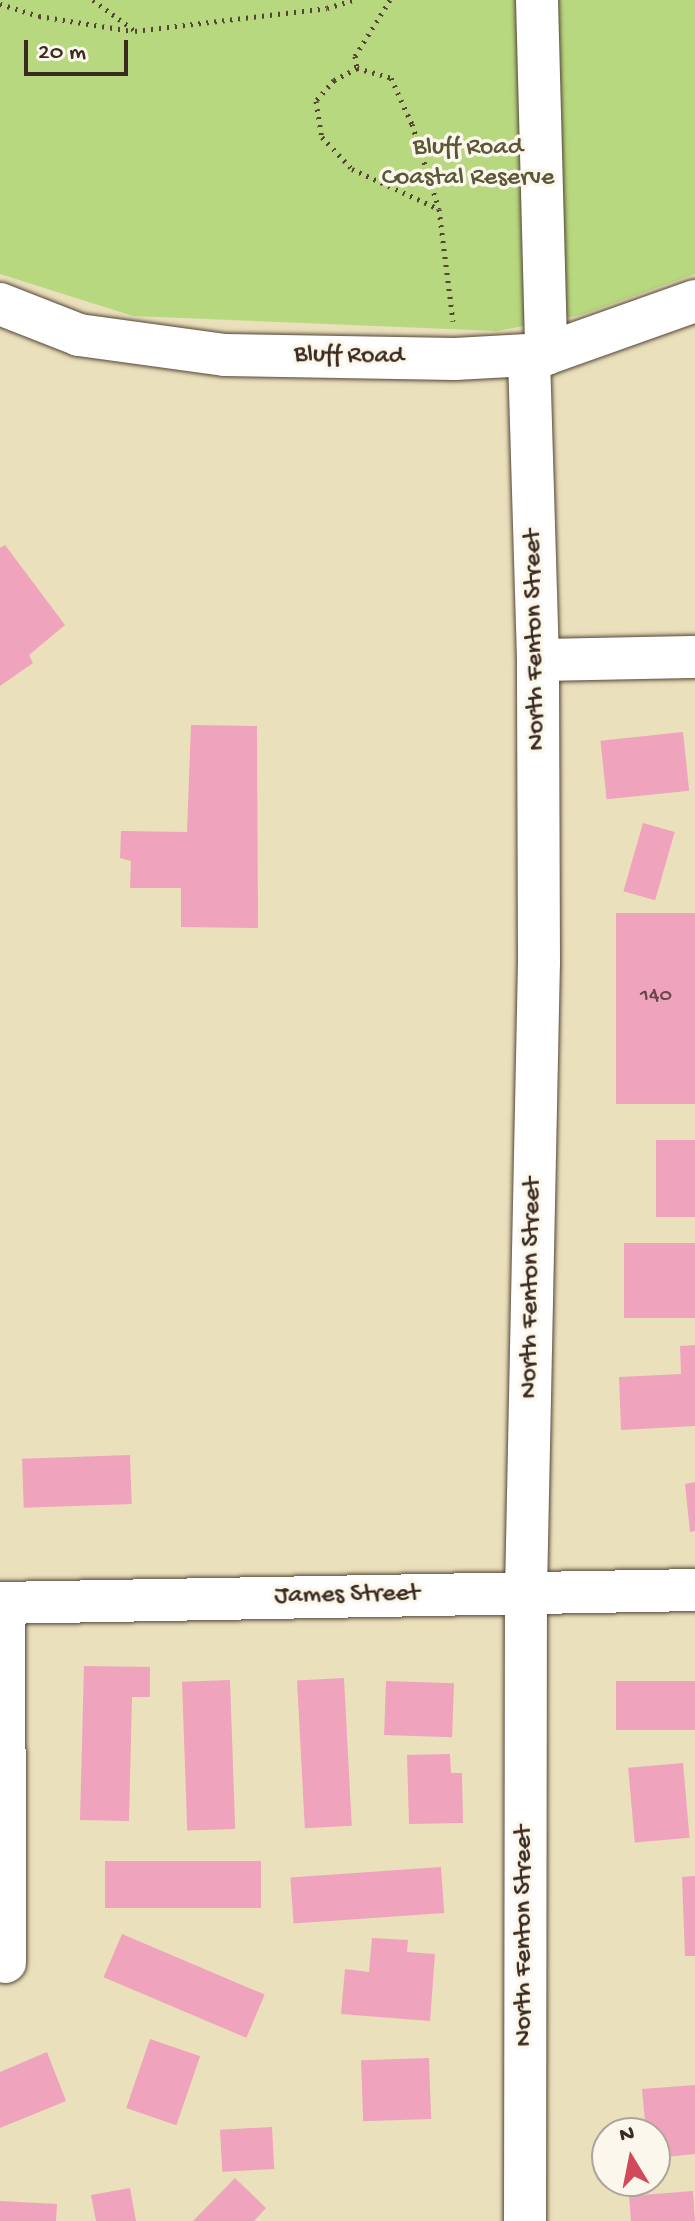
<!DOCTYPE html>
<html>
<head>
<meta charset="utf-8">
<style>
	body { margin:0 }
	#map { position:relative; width:695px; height:2221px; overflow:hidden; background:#eae0bc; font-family:"Gochi Hand",sans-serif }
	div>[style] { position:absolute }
	.green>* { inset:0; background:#b7d87f }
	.building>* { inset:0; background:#efa3bd; transform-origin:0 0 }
	.path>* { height:5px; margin-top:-2.5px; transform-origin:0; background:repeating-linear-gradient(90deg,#554536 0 2px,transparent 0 8px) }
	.roads { filter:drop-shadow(0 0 2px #554536) drop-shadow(0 0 2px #554536) }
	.minor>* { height:42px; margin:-21px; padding:0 21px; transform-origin:21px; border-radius:21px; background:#fff }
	span { translate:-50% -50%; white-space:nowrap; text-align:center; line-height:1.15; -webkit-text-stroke:7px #fbf7ec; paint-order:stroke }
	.number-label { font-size:22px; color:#684846 }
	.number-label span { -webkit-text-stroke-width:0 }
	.park-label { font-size:26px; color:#5a5636 }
	.street-label { font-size:26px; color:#3b2a1e }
	.north { position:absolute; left:591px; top:2117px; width:80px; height:80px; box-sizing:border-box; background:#fbf7ec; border:2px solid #aea59a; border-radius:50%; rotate:350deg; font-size:22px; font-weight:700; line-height:32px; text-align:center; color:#3b2a1e }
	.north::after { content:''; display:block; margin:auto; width:28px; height:36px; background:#d1495b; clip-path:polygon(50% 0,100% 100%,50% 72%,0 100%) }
	.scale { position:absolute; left:24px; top:40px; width:104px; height:36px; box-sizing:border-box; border:4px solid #3b2a1e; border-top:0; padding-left:10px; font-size:24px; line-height:28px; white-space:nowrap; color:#3b2a1e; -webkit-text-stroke:6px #fbf7ec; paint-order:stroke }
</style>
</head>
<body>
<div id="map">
	<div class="green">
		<i style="clip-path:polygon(0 0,695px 0,695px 274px,581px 315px,497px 331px,133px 316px,0 274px)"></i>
	</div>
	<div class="building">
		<i style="clip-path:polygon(5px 545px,65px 625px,29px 655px,33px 663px,0 686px,0 548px)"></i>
		<i style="clip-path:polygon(191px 725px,257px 726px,258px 928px,181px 927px,181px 888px,130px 888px,131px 861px,120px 858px,121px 831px,187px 832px)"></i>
		<i style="left:683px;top:732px;width:59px;height:83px;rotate:84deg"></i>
		<i style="left:643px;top:823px;width:33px;height:71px;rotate:16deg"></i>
		<i style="left:616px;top:913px;width:79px;height:191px"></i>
		<i style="left:695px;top:1140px;width:77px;height:39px;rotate:90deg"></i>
		<i style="left:695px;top:1243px;width:75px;height:71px;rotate:90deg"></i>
		<i style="clip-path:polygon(695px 1345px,695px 1426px,621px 1430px,619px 1377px,681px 1374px,680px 1346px)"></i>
		<i style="left:130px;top:1455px;width:49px;height:108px;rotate:88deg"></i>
		<i style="clip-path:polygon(695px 1482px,695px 1531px,690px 1532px,685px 1484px)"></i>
		<i style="clip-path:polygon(84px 1666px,150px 1667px,150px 1697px,132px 1697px,129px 1821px,80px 1820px)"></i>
		<i style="left:344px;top:1678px;width:148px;height:47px;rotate:87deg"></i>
		<i style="left:230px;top:1680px;width:149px;height:48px;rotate:88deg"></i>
		<i style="left:386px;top:1681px;width:68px;height:54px;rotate:2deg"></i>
		<i style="left:695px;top:1681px;width:49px;height:79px;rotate:90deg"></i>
		<i style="clip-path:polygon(450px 1754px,451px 1773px,462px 1773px,463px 1823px,409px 1824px,407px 1755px)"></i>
		<i style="left:683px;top:1763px;width:75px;height:55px;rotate:85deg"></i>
		<i style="left:105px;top:1861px;width:156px;height:47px"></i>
		<i style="left:441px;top:1867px;width:46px;height:151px;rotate:86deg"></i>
		<i style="clip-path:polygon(695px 1876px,695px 1956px,685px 1956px,682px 1877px)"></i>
		<i style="left:122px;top:1934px;width:155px;height:47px;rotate:23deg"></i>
		<i style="clip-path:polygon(372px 1938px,408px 1940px,407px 1952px,435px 1954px,430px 2021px,341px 2014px,345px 1969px,369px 1972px)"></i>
		<i style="left:150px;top:2039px;width:53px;height:73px;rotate:19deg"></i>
		<i style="clip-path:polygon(47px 2052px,66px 2101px,0 2128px,0 2072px)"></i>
		<i style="left:429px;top:2058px;width:61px;height:68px;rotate:88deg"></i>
		<i style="clip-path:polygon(695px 2085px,695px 2154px,655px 2158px,655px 2133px,646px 2133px,642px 2089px)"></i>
		<i style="left:272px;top:2127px;width:42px;height:52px;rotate:87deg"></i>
		<i style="clip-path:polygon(235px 2178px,266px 2208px,254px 2221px,193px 2221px)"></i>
		<i style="clip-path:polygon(130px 2188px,136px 2221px,96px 2221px,91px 2195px)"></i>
		<i style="clip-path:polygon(693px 2191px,695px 2221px,631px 2221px,629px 2196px)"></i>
		<i style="clip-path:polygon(0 2201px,57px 2204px,56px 2221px,0 2221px)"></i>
	</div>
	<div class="path">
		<i style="left:93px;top:0;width:52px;rotate:36.4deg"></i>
		<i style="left:135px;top:31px;width:193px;rotate:-6.8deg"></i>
		<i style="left:327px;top:8px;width:28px;rotate:-17deg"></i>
		<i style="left:390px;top:0;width:66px;rotate:122deg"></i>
		<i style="left:355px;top:56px;width:12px;rotate:81deg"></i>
		<i style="left:357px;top:68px;width:35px;rotate:16deg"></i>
		<i style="left:391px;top:78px;width:51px;rotate:65.5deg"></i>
		<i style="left:412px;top:124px;width:89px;rotate:72.4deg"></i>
		<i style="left:439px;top:209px;width:113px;rotate:82.9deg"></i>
		<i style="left:0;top:4px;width:41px;rotate:17.1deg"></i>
		<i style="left:39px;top:16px;width:94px;rotate:9.2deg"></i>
		<i style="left:357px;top:68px;width:26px;rotate:152deg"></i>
		<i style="left:334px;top:80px;width:28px;rotate:131deg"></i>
		<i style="left:316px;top:101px;width:36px;rotate:81deg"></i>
		<i style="left:322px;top:137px;width:44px;rotate:46.8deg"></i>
		<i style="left:352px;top:169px;width:96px;rotate:24.7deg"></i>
	</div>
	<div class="roads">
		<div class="minor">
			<i style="left:537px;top:0;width:354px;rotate:88.5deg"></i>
			<i style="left:0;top:304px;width:85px;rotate:21.4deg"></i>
			<i style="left:79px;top:335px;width:147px;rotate:7.8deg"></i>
			<i style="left:225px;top:355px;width:230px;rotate:1deg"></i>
			<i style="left:455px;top:359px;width:91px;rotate:-3.1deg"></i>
			<i style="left:546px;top:354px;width:158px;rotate:-19.6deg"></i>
			<i style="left:538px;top:660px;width:157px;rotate:-1.1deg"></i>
			<i style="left:0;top:1603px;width:695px;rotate:-1.07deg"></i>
			<i style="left:4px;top:1603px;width:359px;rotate:89.8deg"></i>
			<i style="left:525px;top:2221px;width:629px;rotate:-89.91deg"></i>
			<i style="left:526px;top:1592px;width:629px;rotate:-88.82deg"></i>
			<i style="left:539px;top:963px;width:303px;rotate:-90.2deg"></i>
			<i style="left:538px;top:660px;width:305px;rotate:-91.7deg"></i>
		</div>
	</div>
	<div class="number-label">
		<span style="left:656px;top:997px">140</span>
	</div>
	<div class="park-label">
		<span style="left:468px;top:164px">Bluff Road<br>Coastal Reserve</span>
	</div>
	<div class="street-label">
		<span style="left:349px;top:357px;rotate:1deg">Bluff Road</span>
		<span style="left:536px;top:640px;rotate:-91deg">North Fenton Street</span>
		<span style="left:532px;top:1288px;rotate:-89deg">North Fenton Street</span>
		<span style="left:347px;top:1596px;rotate:-1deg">James Street</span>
		<span style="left:525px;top:1936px;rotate:-90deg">North Fenton Street</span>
	</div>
	<div class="north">N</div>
	<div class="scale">20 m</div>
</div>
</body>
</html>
